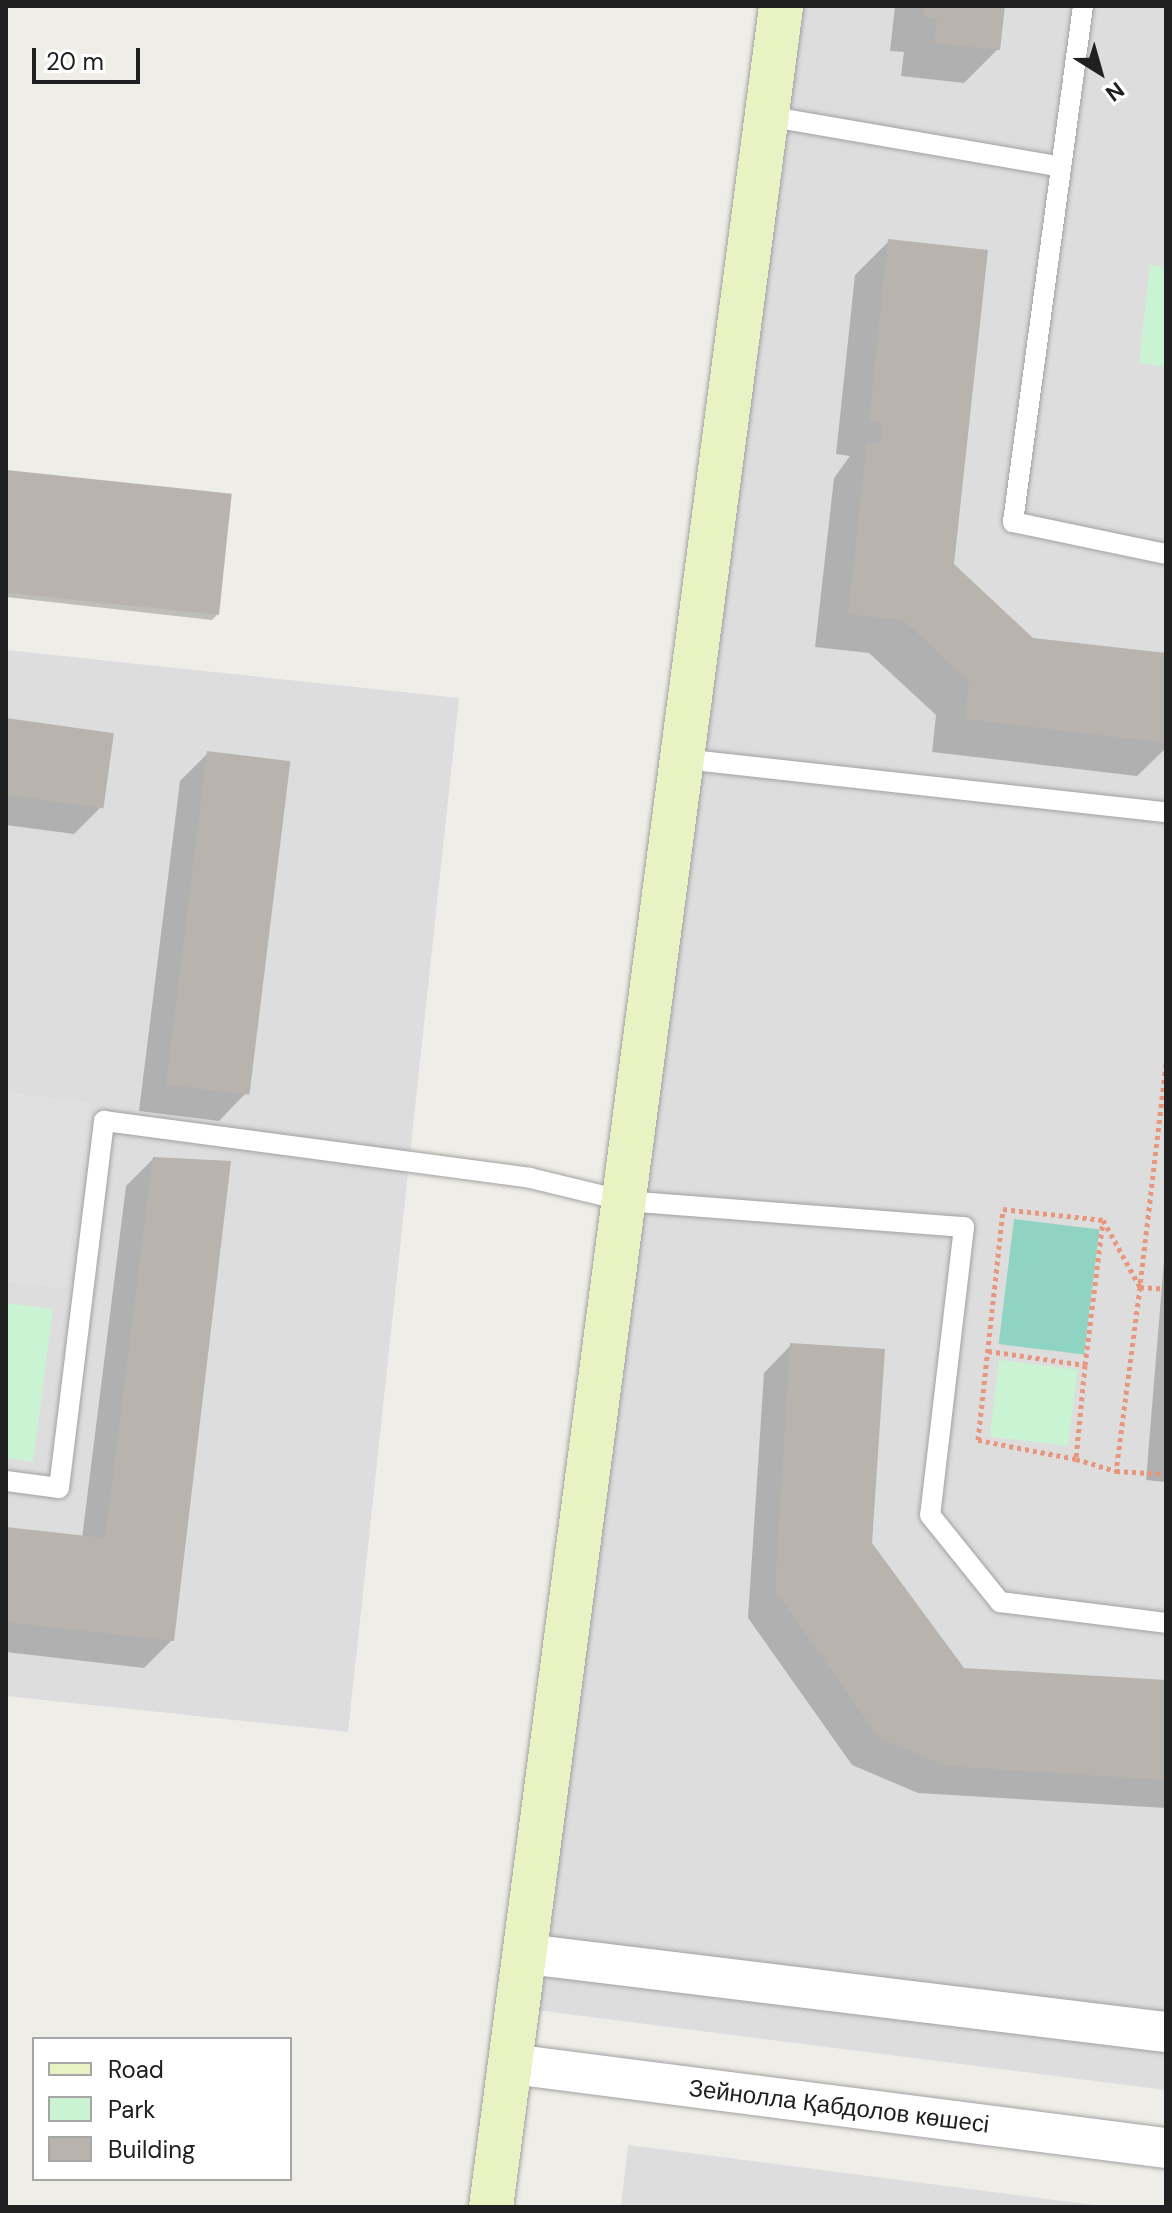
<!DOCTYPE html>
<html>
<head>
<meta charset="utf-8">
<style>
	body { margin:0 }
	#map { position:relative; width:1172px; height:2213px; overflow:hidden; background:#efede7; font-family:"DM Sans",sans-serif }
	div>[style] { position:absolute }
	.residential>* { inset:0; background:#dedddd }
	.park>* { inset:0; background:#caf3d3; transform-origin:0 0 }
	.pitch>* { inset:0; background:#8fd4c2; transform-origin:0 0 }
	.parking>* { inset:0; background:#e0e0e0 }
	.shadow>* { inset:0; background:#0003 }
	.building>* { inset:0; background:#b8b3ad; transform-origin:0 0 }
	.path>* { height:5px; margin-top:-2.5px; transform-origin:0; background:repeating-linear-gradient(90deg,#e8977f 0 4px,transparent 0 8px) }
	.roads { filter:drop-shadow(0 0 2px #a1a1a1) drop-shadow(0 0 2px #a1a1a1) }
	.lane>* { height:20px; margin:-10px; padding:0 10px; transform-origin:10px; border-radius:10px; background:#fff }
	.street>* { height:40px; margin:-20px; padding:0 20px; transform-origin:20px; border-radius:20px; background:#fff }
	.secondary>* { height:44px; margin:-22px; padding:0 22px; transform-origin:22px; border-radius:22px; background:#e9f2c2 }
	span { translate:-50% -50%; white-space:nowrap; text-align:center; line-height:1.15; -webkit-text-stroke:6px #fff; paint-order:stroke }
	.street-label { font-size:24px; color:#202020 }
	.frame { position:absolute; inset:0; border:8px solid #202020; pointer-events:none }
	.legend { position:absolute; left:32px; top:2037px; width:260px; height:144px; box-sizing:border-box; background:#fff; border:2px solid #a6a6a6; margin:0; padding:10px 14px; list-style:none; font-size:24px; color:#202020 }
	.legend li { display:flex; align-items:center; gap:16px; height:40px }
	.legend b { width:40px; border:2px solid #a6a6a6 }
	.north { position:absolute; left:1060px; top:32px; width:80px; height:80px; -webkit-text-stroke:6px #fff; paint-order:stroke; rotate:143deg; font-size:22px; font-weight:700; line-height:32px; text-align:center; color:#202020 }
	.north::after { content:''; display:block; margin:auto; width:28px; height:36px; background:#202020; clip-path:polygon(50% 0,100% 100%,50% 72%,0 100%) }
	.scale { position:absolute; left:32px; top:48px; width:108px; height:36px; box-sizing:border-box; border:4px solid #202020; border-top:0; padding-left:10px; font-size:24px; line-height:28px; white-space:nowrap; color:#202020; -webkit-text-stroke:6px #fff; paint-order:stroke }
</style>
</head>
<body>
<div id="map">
	<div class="residential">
		<i style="clip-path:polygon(773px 6px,1166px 6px,1166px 2090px,520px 2008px)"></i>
		<i style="clip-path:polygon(6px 650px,459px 698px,348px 1732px,6px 1696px)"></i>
		<i style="clip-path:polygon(628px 2145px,1110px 2207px,621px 2207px)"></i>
	</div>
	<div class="park">
		<i style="clip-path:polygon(1150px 265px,1166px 267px,1166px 367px,1139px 363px)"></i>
		<i style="clip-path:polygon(6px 1303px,53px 1309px,33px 1462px,6px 1458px)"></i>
		<i style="left:999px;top:1360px;width:79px;height:77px;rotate:7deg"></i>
	</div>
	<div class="pitch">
		<i style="left:1014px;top:1219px;width:86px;height:126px;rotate:7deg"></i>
	</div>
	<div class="parking">
		<i style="clip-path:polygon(6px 1092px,90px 1103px,65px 1289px,6px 1281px)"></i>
	</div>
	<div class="shadow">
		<i style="clip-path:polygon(895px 6px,1003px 6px,998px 49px,964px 83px,901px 76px,904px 52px,890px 51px)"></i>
		<i style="clip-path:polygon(889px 241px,952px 565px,1032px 639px,1166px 655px,1166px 748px,1137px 776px,932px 752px,936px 715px,869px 653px,815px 647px,834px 478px,850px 456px,836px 454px,855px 275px)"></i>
		<i style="clip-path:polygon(6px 472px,217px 615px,212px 620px,6px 597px)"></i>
		<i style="clip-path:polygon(6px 720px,101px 807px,74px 834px,6px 825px)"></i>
		<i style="clip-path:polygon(208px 753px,246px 1093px,219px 1121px,139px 1111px,180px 781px)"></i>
		<i style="clip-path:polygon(153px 1159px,172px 1640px,144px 1668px,6px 1652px,6px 1529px,82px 1538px,126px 1186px)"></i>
		<i style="clip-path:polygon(1166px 1236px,1166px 1482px,1146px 1480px)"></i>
		<i style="clip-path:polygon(791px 1345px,870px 1544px,963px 1670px,1166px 1682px,1166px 1808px,918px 1793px,852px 1765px,748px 1618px,764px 1373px)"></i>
	</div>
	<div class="building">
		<i style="clip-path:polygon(924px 6px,1005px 6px,1000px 50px,934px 43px,937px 19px,923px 17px)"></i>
		<i style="clip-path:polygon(888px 239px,988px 250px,954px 564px,1033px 638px,1166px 653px,1166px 743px,965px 719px,969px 681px,903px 620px,848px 614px,867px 442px,880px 443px,882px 423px,869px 421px)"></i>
		<i style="left:6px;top:470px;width:227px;height:122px;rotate:6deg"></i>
		<i style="left:6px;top:718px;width:109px;height:76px;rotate:8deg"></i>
		<i style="left:207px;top:751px;width:84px;height:336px;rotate:7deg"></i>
		<i style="clip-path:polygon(153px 1157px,231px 1161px,174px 1641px,6px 1622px,6px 1527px,105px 1538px)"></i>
		<i style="clip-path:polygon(790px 1343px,885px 1349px,872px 1543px,964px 1668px,1166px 1680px,1166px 1780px,946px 1766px,879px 1738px,775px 1590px)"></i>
	</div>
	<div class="path">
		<i style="left:1166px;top:1064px;width:225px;rotate:96.7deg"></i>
		<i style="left:1140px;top:1287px;width:26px;rotate:4deg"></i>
		<i style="left:1103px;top:1220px;width:77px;rotate:61.1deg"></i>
		<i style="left:1140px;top:1287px;width:186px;rotate:97.4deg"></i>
		<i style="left:1116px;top:1471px;width:50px;rotate:3.4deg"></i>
		<i style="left:988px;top:1351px;width:98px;rotate:8.2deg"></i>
		<i style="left:1085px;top:1365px;width:94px;rotate:95.5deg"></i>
		<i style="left:1076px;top:1459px;width:100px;rotate:-169deg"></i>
		<i style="left:978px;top:1440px;width:232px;rotate:-83.8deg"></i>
		<i style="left:1003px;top:1209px;width:101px;rotate:6.3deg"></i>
		<i style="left:1085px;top:1365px;width:145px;rotate:-82.9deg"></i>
		<i style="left:1076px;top:1459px;width:42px;rotate:16.7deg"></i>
	</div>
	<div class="roads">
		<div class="lane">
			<i style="left:1083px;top:6px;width:521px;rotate:97.73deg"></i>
			<i style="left:1013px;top:522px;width:156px;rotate:11.8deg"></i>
			<i style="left:767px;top:116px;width:298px;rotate:9.8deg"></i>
			<i style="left:683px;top:759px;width:486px;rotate:6.3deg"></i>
			<i style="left:6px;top:1481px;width:53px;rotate:7.5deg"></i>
			<i style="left:59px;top:1488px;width:370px;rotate:-83deg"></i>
			<i style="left:104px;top:1121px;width:430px;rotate:7.6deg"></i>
			<i style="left:530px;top:1178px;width:98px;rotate:13.6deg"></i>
			<i style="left:625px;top:1201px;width:340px;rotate:4.4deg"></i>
			<i style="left:964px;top:1227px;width:290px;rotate:96.7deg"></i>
			<i style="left:930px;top:1515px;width:112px;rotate:51.2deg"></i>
			<i style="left:1000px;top:1602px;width:167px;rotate:7.2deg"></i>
		</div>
		<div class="street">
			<i style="left:527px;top:1954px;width:644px;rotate:6.96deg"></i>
			<i style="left:512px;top:2064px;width:659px;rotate:7.32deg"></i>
		</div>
		<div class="secondary">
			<i style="left:491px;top:2207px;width:2220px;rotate:-82.49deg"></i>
		</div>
	</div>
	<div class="street-label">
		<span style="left:839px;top:2106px;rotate:7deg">Зейнолла Қабдолов көшесі</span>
	</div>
	<div class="frame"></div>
	<ul class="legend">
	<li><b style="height:10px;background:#e9f2c2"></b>Road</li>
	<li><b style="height:22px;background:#caf3d3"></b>Park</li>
	<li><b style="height:22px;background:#b8b3ad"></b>Building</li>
	</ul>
	<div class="north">N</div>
	<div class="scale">20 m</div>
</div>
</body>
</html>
